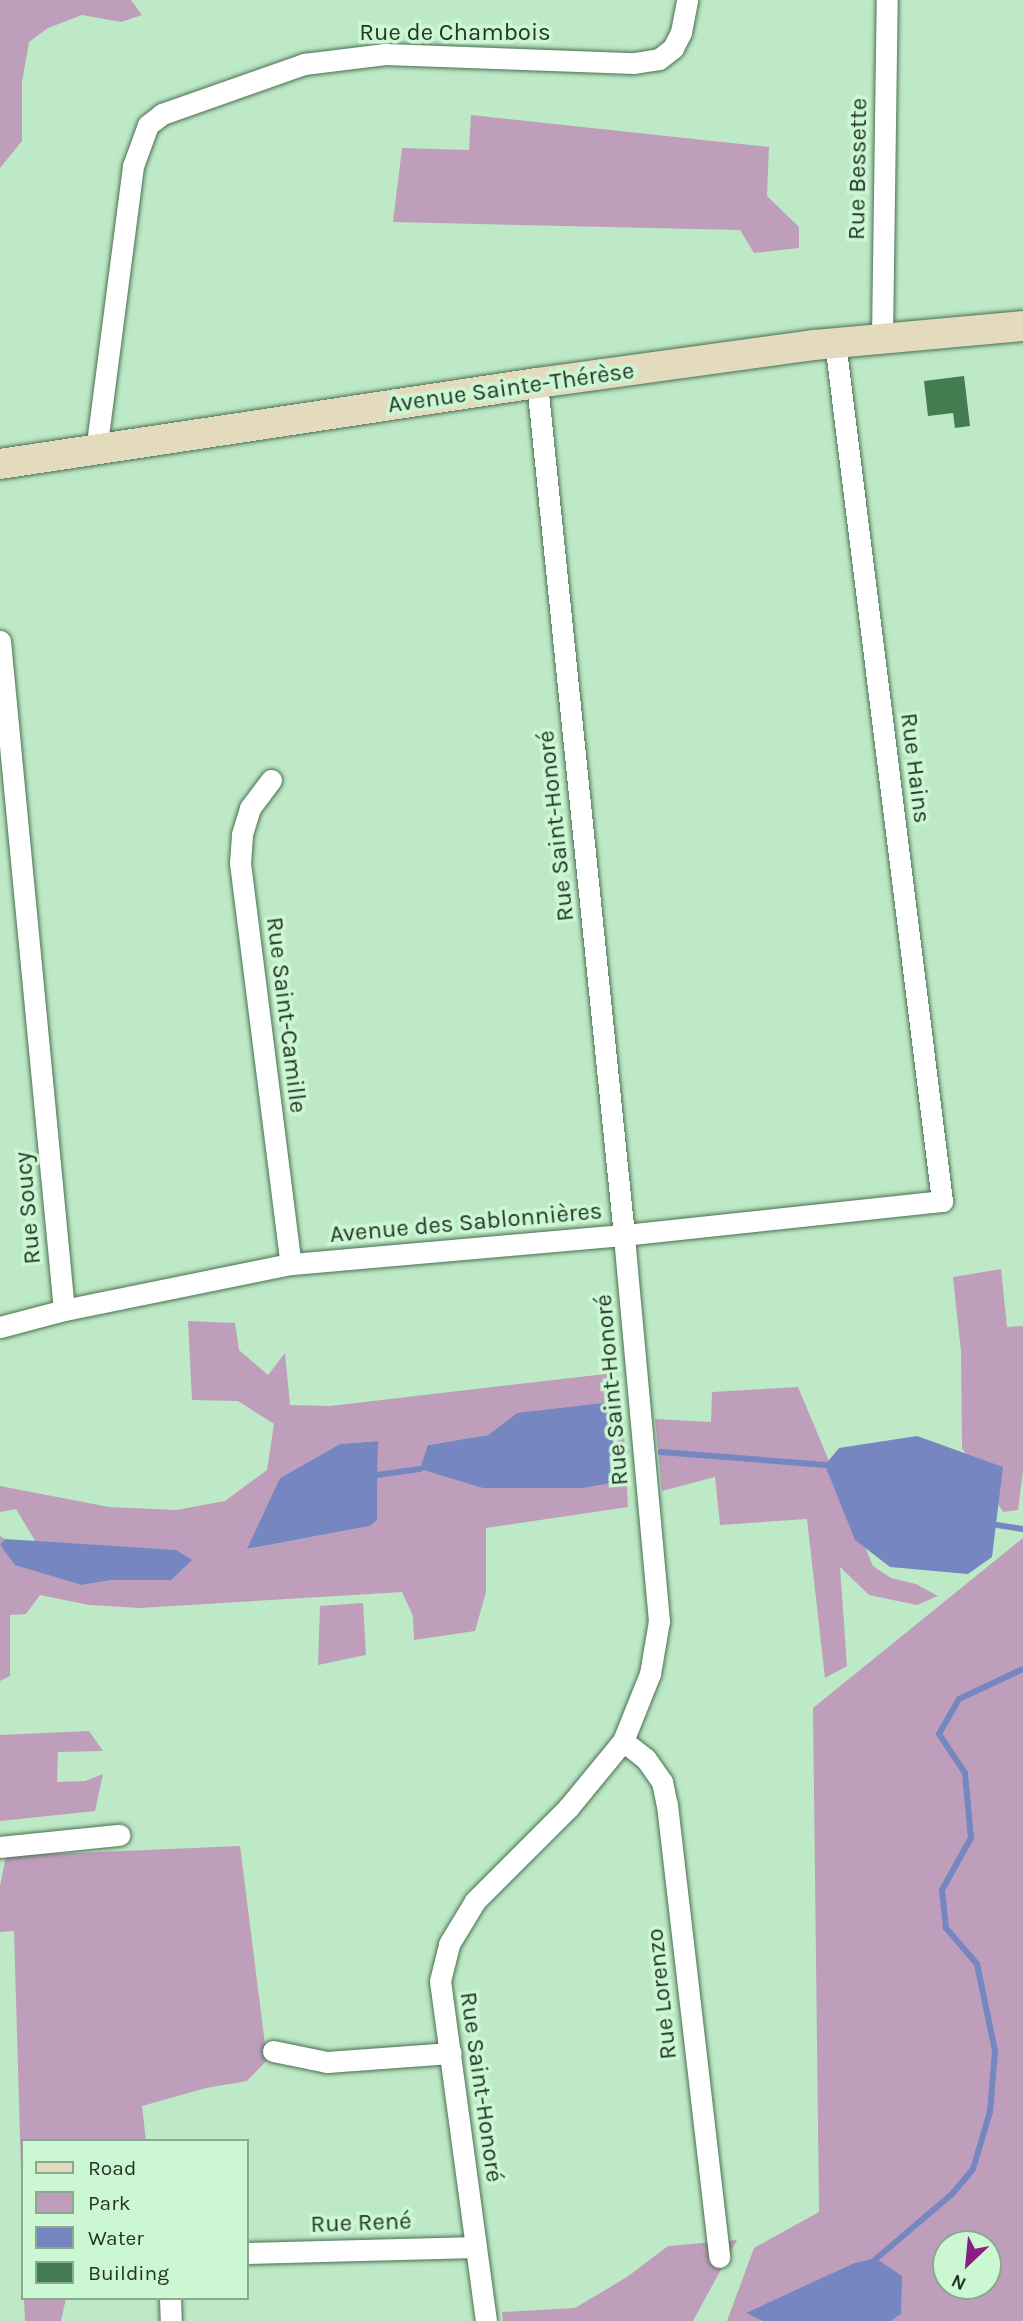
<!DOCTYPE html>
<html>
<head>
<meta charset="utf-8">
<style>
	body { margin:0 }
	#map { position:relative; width:1023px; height:2321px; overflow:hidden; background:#bee9c6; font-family:Karla,sans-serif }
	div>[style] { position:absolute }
	.green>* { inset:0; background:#bf9ebb }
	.water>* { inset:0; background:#7586c0 }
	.stream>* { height:6px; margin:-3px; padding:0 3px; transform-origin:3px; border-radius:3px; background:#7586c0 }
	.building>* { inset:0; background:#437c51 }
	.roads { filter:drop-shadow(0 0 2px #497052) drop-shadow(0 0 2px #497052) }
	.street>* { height:21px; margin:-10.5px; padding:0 10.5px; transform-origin:10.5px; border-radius:10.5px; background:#fff }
	.secondary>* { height:30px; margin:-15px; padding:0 15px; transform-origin:15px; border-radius:15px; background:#e4dbbf }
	span { translate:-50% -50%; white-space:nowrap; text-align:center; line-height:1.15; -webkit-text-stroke:7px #cbf7d3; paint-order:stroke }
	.street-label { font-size:24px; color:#253629 }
	.legend { position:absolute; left:21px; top:2139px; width:228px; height:161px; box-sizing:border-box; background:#cbf7d3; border:2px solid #89aa8f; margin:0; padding:9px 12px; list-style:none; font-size:21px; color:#253629 }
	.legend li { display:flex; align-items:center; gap:14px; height:35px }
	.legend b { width:35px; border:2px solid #89aa8f }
	.north { position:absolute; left:932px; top:2230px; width:70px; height:70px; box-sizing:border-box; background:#cbf7d3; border:2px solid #89aa8f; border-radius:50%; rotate:206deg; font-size:19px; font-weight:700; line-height:28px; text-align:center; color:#253629 }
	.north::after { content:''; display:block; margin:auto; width:24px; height:32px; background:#891e83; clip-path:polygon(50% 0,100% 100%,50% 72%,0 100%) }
</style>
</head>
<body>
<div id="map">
	<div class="green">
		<i style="clip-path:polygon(0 0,131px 0,142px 15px,121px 22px,82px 15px,48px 28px,29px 42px,22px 82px,22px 141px,0 168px)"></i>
		<i style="clip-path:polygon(471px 115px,769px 147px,767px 196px,799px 227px,799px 248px,754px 253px,740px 230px,393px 222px,402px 148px,469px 150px)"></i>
		<i style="clip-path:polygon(1001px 1269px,1007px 1327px,1023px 1326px,1023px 1472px,1018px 1510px,1003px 1512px,962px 1448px,961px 1352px,953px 1277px)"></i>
		<i style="clip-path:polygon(evenodd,188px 1321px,235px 1323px,239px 1350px,268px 1375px,285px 1353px,290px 1405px,330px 1406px,614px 1373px,623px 1418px,628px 1507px,486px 1528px,486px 1592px,475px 1631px,414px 1640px,413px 1616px,402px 1592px,140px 1608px,89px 1605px,40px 1595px,26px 1614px,10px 1615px,10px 1676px,0 1681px,0 1536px,5px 1539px,0 1546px,82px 1585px,112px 1580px,171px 1580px,110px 1547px,37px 1544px,16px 1509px,0 1512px,0 1486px,109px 1507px,176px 1510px,225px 1501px,267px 1470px,274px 1424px,238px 1401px,192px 1400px,188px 1321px,517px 1413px,483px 1488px,428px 1445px,488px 1435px,517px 1413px,188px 1321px,378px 1441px,377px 1520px,370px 1526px,248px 1549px,280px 1478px,340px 1444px,378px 1441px)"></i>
		<i style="clip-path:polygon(798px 1387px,873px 1566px,891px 1578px,916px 1584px,938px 1596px,917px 1605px,869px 1595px,840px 1567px,847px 1666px,825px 1678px,807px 1519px,720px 1525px,715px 1477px,662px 1491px,655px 1419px,711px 1422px,712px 1392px)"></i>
		<i style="clip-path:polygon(evenodd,1023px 1538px,1023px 2321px,891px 2321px,901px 2314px,875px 2258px,854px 2263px,747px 2313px,762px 2321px,727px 2321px,754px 2248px,819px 2212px,813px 1708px,1023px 1538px,946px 2244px,988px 2244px,988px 2286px,946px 2286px,946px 2244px)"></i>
		<i style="clip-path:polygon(363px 1603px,366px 1655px,318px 1665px,320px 1606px)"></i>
		<i style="clip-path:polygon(89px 1731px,103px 1751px,58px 1752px,57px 1782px,85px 1781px,103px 1774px,95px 1811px,0 1821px,0 1735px)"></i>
		<i style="clip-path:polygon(240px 1846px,267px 2060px,247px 2081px,206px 2088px,142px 2106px,146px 2141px,23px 2141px,23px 2239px,14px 1931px,0 1932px,0 1886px,6px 1856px)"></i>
		<i style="clip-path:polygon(737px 2240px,693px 2321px,503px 2321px,502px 2312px,575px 2308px,627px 2277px,668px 2246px)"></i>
		<i style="clip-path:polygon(24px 2298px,66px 2298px,61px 2321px,25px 2321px)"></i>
	</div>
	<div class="water">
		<i style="clip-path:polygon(612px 1402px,617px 1482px,582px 1488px,483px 1488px,420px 1469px,428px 1445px,488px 1435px,517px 1413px)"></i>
		<i style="clip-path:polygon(917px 1436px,1003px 1467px,992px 1557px,968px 1574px,890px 1567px,855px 1540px,825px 1465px,839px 1448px)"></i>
		<i style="clip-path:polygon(378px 1441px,377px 1520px,370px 1526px,247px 1549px,280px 1478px,340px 1444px)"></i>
		<i style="clip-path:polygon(5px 1539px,176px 1550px,192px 1560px,171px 1580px,112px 1580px,82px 1585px,15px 1565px,0 1545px)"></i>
		<i style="clip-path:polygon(875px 2258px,902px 2276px,901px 2314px,891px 2321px,762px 2321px,746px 2313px,854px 2263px)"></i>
	</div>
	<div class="stream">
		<i style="left:617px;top:1448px;width:9px;rotate:21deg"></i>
		<i style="left:661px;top:1452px;width:165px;rotate:4.5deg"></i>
		<i style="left:377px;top:1475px;width:43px;rotate:-7.9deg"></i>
		<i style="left:997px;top:1525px;width:26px;rotate:9deg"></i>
		<i style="left:870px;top:2264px;width:109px;rotate:-40.5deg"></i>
		<i style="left:953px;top:2193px;width:31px;rotate:-50deg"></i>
		<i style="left:973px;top:2169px;width:59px;rotate:-73.4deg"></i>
		<i style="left:990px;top:2112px;width:61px;rotate:-85.3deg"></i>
		<i style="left:995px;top:2051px;width:89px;rotate:-101.7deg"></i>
		<i style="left:977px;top:1964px;width:48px;rotate:-130.7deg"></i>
		<i style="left:946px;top:1928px;width:38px;rotate:-96deg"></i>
		<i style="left:942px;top:1890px;width:60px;rotate:-60.9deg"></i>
		<i style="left:971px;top:1838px;width:65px;rotate:-95.3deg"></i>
		<i style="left:965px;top:1773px;width:47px;rotate:-123.7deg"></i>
		<i style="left:939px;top:1734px;width:40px;rotate:-60.3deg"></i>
		<i style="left:959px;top:1699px;width:71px;rotate:-25.1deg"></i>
	</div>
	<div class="building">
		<i style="clip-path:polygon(964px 376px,970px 426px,955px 428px,953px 413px,928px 416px,924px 381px)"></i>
	</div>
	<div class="roads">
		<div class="street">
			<i style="left:882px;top:338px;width:338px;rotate:-89.2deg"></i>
			<i style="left:96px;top:451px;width:287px;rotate:-82.6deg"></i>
			<i style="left:133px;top:166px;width:44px;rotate:-69.9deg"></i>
			<i style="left:148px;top:125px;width:18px;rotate:-38deg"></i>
			<i style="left:162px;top:114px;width:151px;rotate:-19.4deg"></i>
			<i style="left:304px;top:64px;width:82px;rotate:-7deg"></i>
			<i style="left:385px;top:54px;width:249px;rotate:2.1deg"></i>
			<i style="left:634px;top:63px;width:25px;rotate:-9deg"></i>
			<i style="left:659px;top:59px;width:18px;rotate:-38deg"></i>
			<i style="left:673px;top:48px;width:18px;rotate:-63deg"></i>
			<i style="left:681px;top:32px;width:33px;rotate:-79deg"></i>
			<i style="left:0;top:641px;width:672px;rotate:84.54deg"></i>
			<i style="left:271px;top:780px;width:35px;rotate:127deg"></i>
			<i style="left:250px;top:808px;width:28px;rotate:107deg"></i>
			<i style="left:242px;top:835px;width:28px;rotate:94deg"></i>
			<i style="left:240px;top:863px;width:404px;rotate:82.8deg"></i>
			<i style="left:0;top:1327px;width:66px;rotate:-14.9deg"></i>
			<i style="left:64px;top:1310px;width:232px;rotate:-11.5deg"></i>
			<i style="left:291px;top:1264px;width:334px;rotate:-5deg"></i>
			<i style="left:624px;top:1235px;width:320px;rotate:-6.1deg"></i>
			<i style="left:942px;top:1201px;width:866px;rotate:-97.1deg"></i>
			<i style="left:623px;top:1741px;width:29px;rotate:38deg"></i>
			<i style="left:646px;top:1759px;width:28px;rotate:55deg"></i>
			<i style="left:662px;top:1782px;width:24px;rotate:78deg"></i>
			<i style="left:667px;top:1805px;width:455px;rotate:83.4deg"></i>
			<i style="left:0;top:1847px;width:120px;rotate:-5.8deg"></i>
			<i style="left:273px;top:2051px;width:55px;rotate:11.5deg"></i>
			<i style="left:327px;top:2062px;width:124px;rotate:-4.2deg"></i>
			<i style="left:247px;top:2253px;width:229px;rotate:-1.5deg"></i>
			<i style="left:170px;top:2298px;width:23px;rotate:88deg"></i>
			<i style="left:486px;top:2321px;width:343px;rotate:-97.7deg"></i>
			<i style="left:440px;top:1981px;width:38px;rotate:-76deg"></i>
			<i style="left:449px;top:1944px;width:50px;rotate:-58.8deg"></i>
			<i style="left:475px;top:1901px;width:132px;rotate:-45deg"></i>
			<i style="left:568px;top:1808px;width:87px;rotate:-50.6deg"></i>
			<i style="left:623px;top:1741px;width:72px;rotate:-68.1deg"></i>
			<i style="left:650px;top:1674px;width:54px;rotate:-80.4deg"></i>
			<i style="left:659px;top:1621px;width:388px;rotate:-95.2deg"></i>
			<i style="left:624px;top:1235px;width:856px;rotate:-95.83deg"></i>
		</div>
		<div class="secondary">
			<i style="left:0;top:464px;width:543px;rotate:-8.58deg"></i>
			<i style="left:537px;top:383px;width:280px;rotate:-7.8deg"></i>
			<i style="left:814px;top:345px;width:210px;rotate:-5.2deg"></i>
		</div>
	</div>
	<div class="street-label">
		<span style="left:455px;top:33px">Rue de Chambois</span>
		<span style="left:858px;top:169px;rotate:-89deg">Rue Bessette</span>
		<span style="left:511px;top:388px;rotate:-8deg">Avenue Sainte-Thérèse</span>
		<span style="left:915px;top:768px;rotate:83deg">Rue Hains</span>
		<span style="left:556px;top:826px;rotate:-96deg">Rue Saint-Honoré</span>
		<span style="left:286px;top:1015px;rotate:83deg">Rue Saint-Camille</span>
		<span style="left:28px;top:1208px;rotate:-95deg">Rue Soucy</span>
		<span style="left:466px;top:1223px;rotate:-5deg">Avenue des Sablonnières</span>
		<span style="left:612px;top:1390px;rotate:-95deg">Rue Saint-Honoré</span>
		<span style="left:662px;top:1994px;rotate:-96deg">Rue Lorenzo</span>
		<span style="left:481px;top:2087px;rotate:82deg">Rue Saint-Honoré</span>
		<span style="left:361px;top:2223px;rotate:-2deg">Rue René</span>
	</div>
	<ul class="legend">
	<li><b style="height:9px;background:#e4dbbf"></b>Road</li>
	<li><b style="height:19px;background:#bf9ebb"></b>Park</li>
	<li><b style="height:19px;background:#7586c0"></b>Water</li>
	<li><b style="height:19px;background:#437c51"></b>Building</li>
	</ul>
	<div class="north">N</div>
</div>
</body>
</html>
